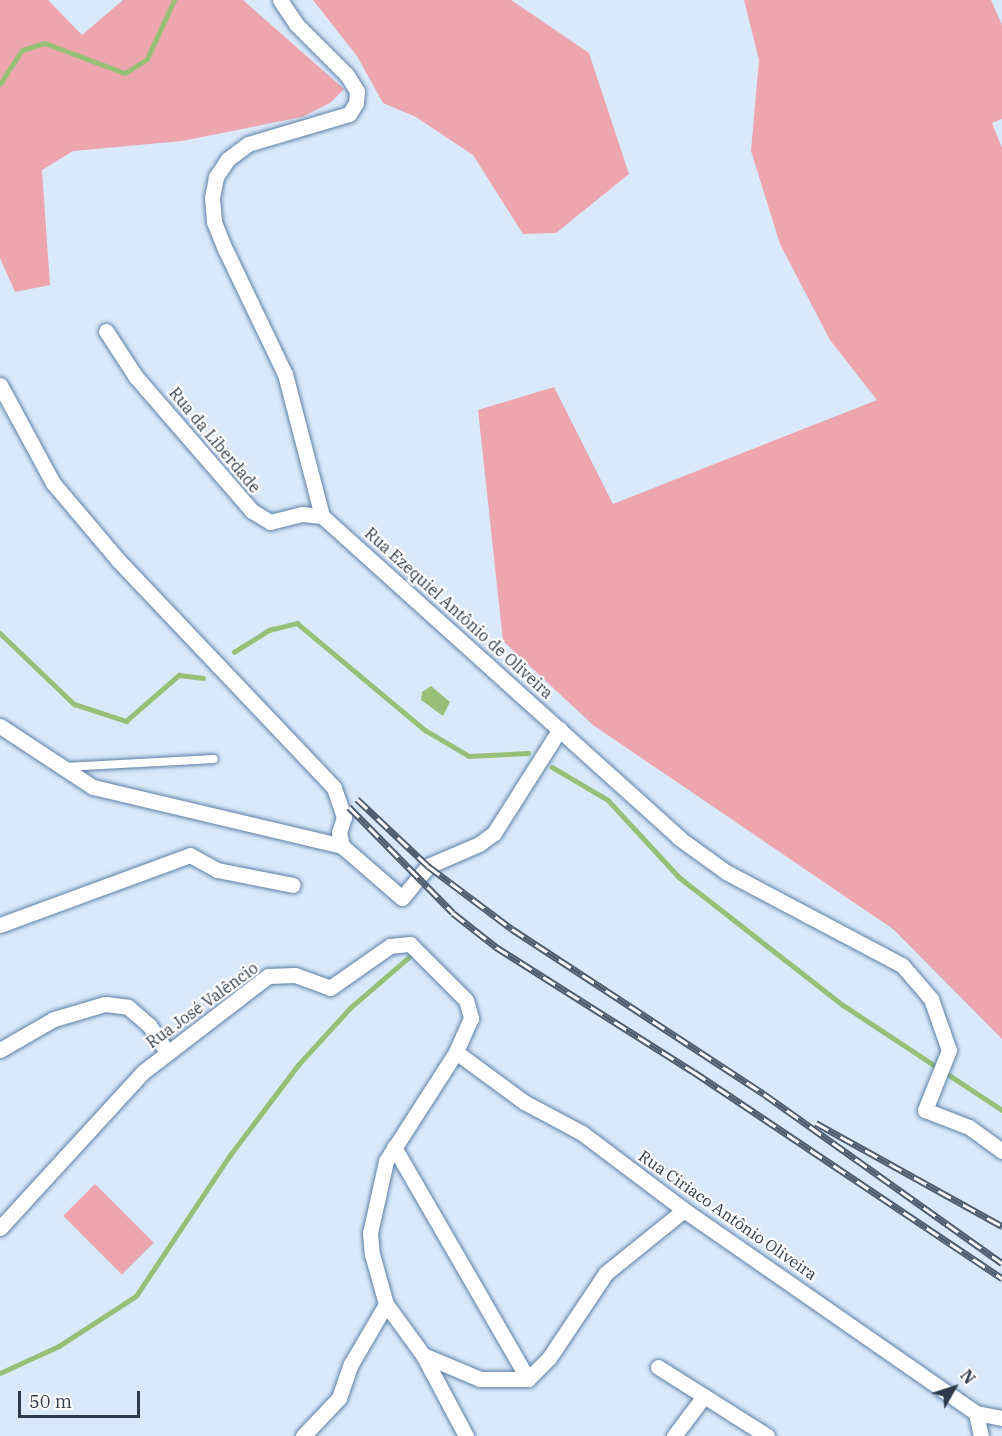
<!DOCTYPE html>
<html>
<head>
<meta charset="utf-8">
<style>
	body { margin:0 }
	#map { position:relative; width:1002px; height:1436px; overflow:hidden; background:#dae9fa; font-family:"IBM Plex Serif",serif }
	div>[style] { position:absolute }
	.green>* { inset:0; background:#eda5ae; transform-origin:0 0 }
	.water>* { inset:0; background:#97bf75 }
	.stream>* { height:4.5px; margin:-2.25px; padding:0 2.25px; transform-origin:2.25px; border-radius:2.25px; background:#97bf75 }
	.roads { filter:drop-shadow(0 0 2px #5e80a6) drop-shadow(0 0 2px #5e80a6) }
	.service>* { height:8px; margin:-4px; padding:0 4px; transform-origin:4px; border-radius:4px; background:#fff }
	.minor>* { height:15px; margin:-7.5px; padding:0 7.5px; transform-origin:7.5px; border-radius:7.5px; background:#fff }
	.rail>* { height:7px; margin-top:-3.5px; transform-origin:0; background:repeating-linear-gradient(90deg,#fff 0 14px,#505f70 0 28px); box-sizing:border-box; border-block:2px solid #505f70 }
	span { translate:-50% -50%; white-space:nowrap; text-align:center; line-height:1.15; -webkit-text-stroke:4.5px #fff; paint-order:stroke }
	.street-label { font-size:16px; color:#2d3b4c }
	.north { position:absolute; left:924px; top:1358px; width:60px; height:60px; -webkit-text-stroke:4px #fff; paint-order:stroke; rotate:51deg; font-size:16px; font-weight:700; line-height:24px; text-align:center; color:#2d3b4c }
	.north::after { content:''; display:block; margin:auto; width:21px; height:27px; background:#2d3b4c; clip-path:polygon(50% 0,100% 100%,50% 72%,0 100%) }
	.scale { position:absolute; left:18px; top:1391px; width:122px; height:27px; box-sizing:border-box; border:3px solid #2d3b4c; border-top:0; padding-left:8px; font-size:18px; line-height:21px; white-space:nowrap; color:#2d3b4c; -webkit-text-stroke:4px #fff; paint-order:stroke }
</style>
</head>
<body>
<div id="map">
	<div class="green">
		<i style="clip-path:polygon(0 0,48px 0,82px 35px,123px 0,243px 0,344px 89px,330px 103px,302px 117px,182px 141px,73px 151px,42px 170px,50px 285px,15px 292px,0 258px)"></i>
		<i style="clip-path:polygon(313px 0,511px 0,589px 53px,629px 174px,556px 233px,523px 234px,473px 155px,416px 117px,383px 103px,357px 56px)"></i>
		<i style="clip-path:polygon(744px 0,991px 0,1002px 25px,1002px 119px,992px 123px,1002px 148px,1002px 1039px,893px 929px,593px 725px,503px 641px,478px 410px,554px 387px,613px 504px,877px 400px,830px 340px,780px 244px,751px 151px,759px 60px)"></i>
		<i style="left:95px;top:1184px;width:83px;height:45px;rotate:45deg"></i>
	</div>
	<div class="water">
		<i style="clip-path:polygon(431px 686px,450px 702px,443px 716px,421px 700px,422px 692px)"></i>
	</div>
	<div class="stream">
		<i style="left:0;top:84px;width:40px;rotate:-57.1deg"></i>
		<i style="left:22px;top:50px;width:24px;rotate:-17deg"></i>
		<i style="left:45px;top:43px;width:85px;rotate:20.6deg"></i>
		<i style="left:125px;top:73px;width:26px;rotate:-32deg"></i>
		<i style="left:147px;top:59px;width:65px;rotate:-65.4deg"></i>
		<i style="left:0;top:633px;width:103px;rotate:43.8deg"></i>
		<i style="left:74px;top:704px;width:55px;rotate:18.1deg"></i>
		<i style="left:126px;top:721px;width:70px;rotate:-41deg"></i>
		<i style="left:179px;top:675px;width:24px;rotate:7deg"></i>
		<i style="left:234px;top:652px;width:41px;rotate:-32.2deg"></i>
		<i style="left:269px;top:630px;width:29px;rotate:-14deg"></i>
		<i style="left:297px;top:623px;width:167px;rotate:39.9deg"></i>
		<i style="left:425px;top:730px;width:51px;rotate:30.6deg"></i>
		<i style="left:469px;top:756px;width:59px;rotate:-2.9deg"></i>
		<i style="left:552px;top:767px;width:65px;rotate:30.5deg"></i>
		<i style="left:608px;top:800px;width:105px;rotate:47.3deg"></i>
		<i style="left:679px;top:877px;width:208px;rotate:38deg"></i>
		<i style="left:843px;top:1005px;width:191px;rotate:33.4deg"></i>
		<i style="left:0;top:1373px;width:65px;rotate:-24.6deg"></i>
		<i style="left:59px;top:1346px;width:92px;rotate:-33deg"></i>
		<i style="left:136px;top:1296px;width:169px;rotate:-56.3deg"></i>
		<i style="left:230px;top:1155px;width:113px;rotate:-52.9deg"></i>
		<i style="left:298px;top:1065px;width:77px;rotate:-47.6deg"></i>
		<i style="left:350px;top:1008px;width:78px;rotate:-40.8deg"></i>
	</div>
	<div class="roads">
		<div class="service">
			<i style="left:65px;top:767px;width:149px;rotate:-3.1deg"></i>
		</div>
		<div class="minor">
			<i style="left:280px;top:0;width:29px;rotate:56deg"></i>
			<i style="left:296px;top:24px;width:72px;rotate:45deg"></i>
			<i style="left:347px;top:75px;width:19px;rotate:58deg"></i>
			<i style="left:357px;top:91px;width:12px;rotate:95deg"></i>
			<i style="left:356px;top:103px;width:13px;rotate:122deg"></i>
			<i style="left:349px;top:114px;width:105px;rotate:163.5deg"></i>
			<i style="left:248px;top:144px;width:25px;rotate:143deg"></i>
			<i style="left:228px;top:159px;width:22px;rotate:124deg"></i>
			<i style="left:216px;top:177px;width:21px;rotate:101deg"></i>
			<i style="left:212px;top:198px;width:24px;rotate:85deg"></i>
			<i style="left:214px;top:222px;width:31px;rotate:68deg"></i>
			<i style="left:226px;top:251px;width:136px;rotate:64.4deg"></i>
			<i style="left:285px;top:374px;width:147px;rotate:75.4deg"></i>
			<i style="left:322px;top:516px;width:481px;rotate:42deg"></i>
			<i style="left:679px;top:838px;width:58px;rotate:35.9deg"></i>
			<i style="left:726px;top:872px;width:199px;rotate:27.9deg"></i>
			<i style="left:902px;top:965px;width:45px;rotate:49.5deg"></i>
			<i style="left:931px;top:999px;width:54px;rotate:70.6deg"></i>
			<i style="left:949px;top:1050px;width:65px;rotate:111.8deg"></i>
			<i style="left:925px;top:1110px;width:47px;rotate:21.1deg"></i>
			<i style="left:969px;top:1127px;width:41px;rotate:36deg"></i>
			<i style="left:106px;top:331px;width:55px;rotate:56.9deg"></i>
			<i style="left:136px;top:377px;width:177px;rotate:49.1deg"></i>
			<i style="left:252px;top:511px;width:21px;rotate:31deg"></i>
			<i style="left:270px;top:522px;width:33px;rotate:-14deg"></i>
			<i style="left:302px;top:514px;width:20px;rotate:6deg"></i>
			<i style="left:0;top:385px;width:111px;rotate:61.6deg"></i>
			<i style="left:53px;top:483px;width:101px;rotate:49.8deg"></i>
			<i style="left:118px;top:560px;width:314px;rotate:46.5deg"></i>
			<i style="left:334px;top:788px;width:31px;rotate:71deg"></i>
			<i style="left:344px;top:817px;width:16px;rotate:108deg"></i>
			<i style="left:339px;top:832px;width:14px;rotate:78deg"></i>
			<i style="left:342px;top:846px;width:79px;rotate:40.9deg"></i>
			<i style="left:402px;top:898px;width:41px;rotate:-50.9deg"></i>
			<i style="left:428px;top:866px;width:56px;rotate:-23.3deg"></i>
			<i style="left:479px;top:844px;width:19px;rotate:-36deg"></i>
			<i style="left:494px;top:833px;width:123px;rotate:-57.6deg"></i>
			<i style="left:0;top:726px;width:111px;rotate:33.3deg"></i>
			<i style="left:93px;top:787px;width:256px;rotate:13.3deg"></i>
			<i style="left:0;top:925px;width:202px;rotate:-20.2deg"></i>
			<i style="left:190px;top:855px;width:31px;rotate:29deg"></i>
			<i style="left:217px;top:870px;width:77px;rotate:11.2deg"></i>
			<i style="left:0;top:1050px;width:62px;rotate:-29.9deg"></i>
			<i style="left:54px;top:1019px;width:53px;rotate:-16.4deg"></i>
			<i style="left:105px;top:1004px;width:23px;rotate:7deg"></i>
			<i style="left:128px;top:1007px;width:28px;rotate:41deg"></i>
			<i style="left:149px;top:1025px;width:30px;rotate:56deg"></i>
			<i style="left:456px;top:1052px;width:84px;rotate:36.3deg"></i>
			<i style="left:524px;top:1102px;width:66px;rotate:28.1deg"></i>
			<i style="left:582px;top:1133px;width:128px;rotate:37deg"></i>
			<i style="left:684px;top:1210px;width:356px;rotate:34.8deg"></i>
			<i style="left:976px;top:1413px;width:26px;rotate:11deg"></i>
			<i style="left:394px;top:1147px;width:268px;rotate:60deg"></i>
			<i style="left:0;top:1228px;width:212px;rotate:-47.5deg"></i>
			<i style="left:143px;top:1072px;width:158px;rotate:-37.5deg"></i>
			<i style="left:268px;top:976px;width:27px;rotate:-2deg"></i>
			<i style="left:295px;top:975px;width:37px;rotate:20deg"></i>
			<i style="left:330px;top:988px;width:73px;rotate:-35deg"></i>
			<i style="left:390px;top:946px;width:20px;rotate:-6deg"></i>
			<i style="left:410px;top:944px;width:79px;rotate:45deg"></i>
			<i style="left:466px;top:1000px;width:19px;rotate:74deg"></i>
			<i style="left:471px;top:1018px;width:37px;rotate:114deg"></i>
			<i style="left:456px;top:1052px;width:130px;rotate:122.7deg"></i>
			<i style="left:386px;top:1161px;width:74px;rotate:102.5deg"></i>
			<i style="left:370px;top:1233px;width:21px;rotate:85deg"></i>
			<i style="left:372px;top:1254px;width:52px;rotate:74.4deg"></i>
			<i style="left:386px;top:1304px;width:63px;rotate:54deg"></i>
			<i style="left:423px;top:1355px;width:92px;rotate:62deg"></i>
			<i style="left:423px;top:1355px;width:62px;rotate:22.8deg"></i>
			<i style="left:480px;top:1379px;width:48px"></i>
			<i style="left:528px;top:1379px;width:30px;rotate:-45deg"></i>
			<i style="left:549px;top:1358px;width:102px;rotate:-56.2deg"></i>
			<i style="left:606px;top:1273px;width:100px;rotate:-38.9deg"></i>
			<i style="left:658px;top:1367px;width:129px;rotate:32.3deg"></i>
			<i style="left:976px;top:1413px;width:24px;rotate:78deg"></i>
			<i style="left:303px;top:1436px;width:52px;rotate:-46.5deg"></i>
			<i style="left:339px;top:1398px;width:36px;rotate:-71deg"></i>
			<i style="left:351px;top:1364px;width:69px;rotate:-59.7deg"></i>
			<i style="left:674px;top:1436px;width:50px;rotate:-53.1deg"></i>
		</div>
	</div>
	<div class="rail">
		<i style="left:357px;top:799px;width:98px;rotate:43.3deg"></i>
		<i style="left:428px;top:866px;width:105px;rotate:36.9deg"></i>
		<i style="left:512px;top:929px;width:301px;rotate:33.2deg"></i>
		<i style="left:764px;top:1094px;width:292px;rotate:35.4deg"></i>
		<i style="left:349px;top:807px;width:148px;rotate:45.5deg"></i>
		<i style="left:453px;top:913px;width:55px;rotate:38.3deg"></i>
		<i style="left:496px;top:947px;width:234px;rotate:32.3deg"></i>
		<i style="left:694px;top:1072px;width:371px;rotate:33.8deg"></i>
		<i style="left:816px;top:1123px;width:213px;rotate:29deg"></i>
	</div>
	<div class="street-label">
		<span style="left:215px;top:440px;rotate:50deg">Rua da Liberdade</span>
		<span style="left:459px;top:613px;rotate:42deg">Rua Ezequiel Antônio de Oliveira</span>
		<span style="left:202px;top:1005px;rotate:-36deg">Rua José Valêncio</span>
		<span style="left:728px;top:1215px;rotate:35deg">Rua Ciriaco Antônio Oliveira</span>
	</div>
	<div class="north">N</div>
	<div class="scale">50 m</div>
</div>
</body>
</html>
